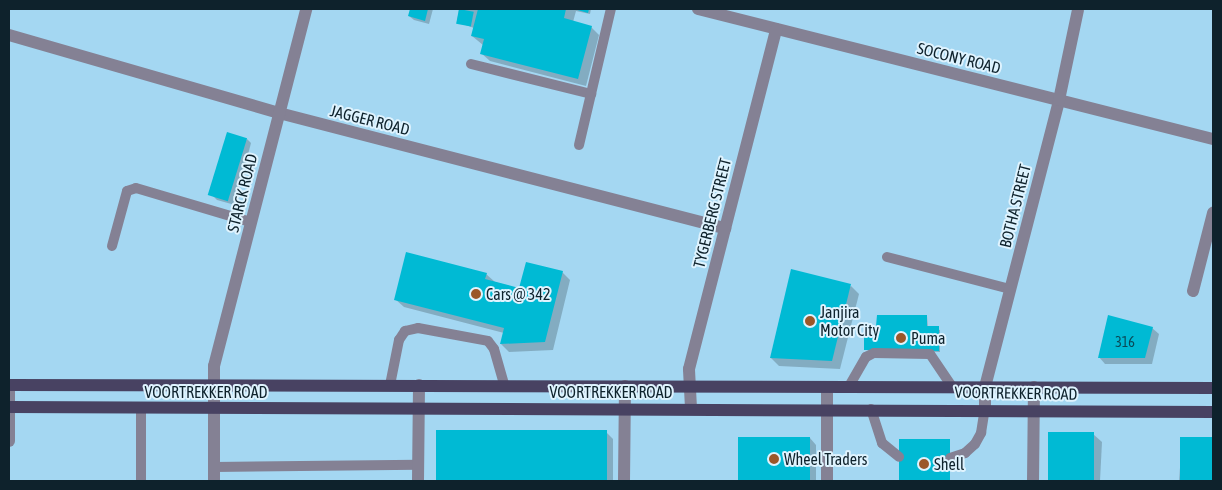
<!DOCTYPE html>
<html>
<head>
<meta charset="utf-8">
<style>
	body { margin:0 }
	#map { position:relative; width:1222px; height:490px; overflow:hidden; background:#a4d7f2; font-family:"Asap Condensed",sans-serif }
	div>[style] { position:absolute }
	.shadow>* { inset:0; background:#0003; transform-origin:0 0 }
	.building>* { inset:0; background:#00bad4; transform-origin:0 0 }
	.lane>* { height:10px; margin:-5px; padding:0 5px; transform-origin:5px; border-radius:5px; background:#848194 }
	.street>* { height:12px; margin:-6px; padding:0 6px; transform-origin:6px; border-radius:6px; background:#848194 }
	.primary>* { height:12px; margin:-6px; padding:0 6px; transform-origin:6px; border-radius:6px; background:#484262 }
	.dots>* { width:14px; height:14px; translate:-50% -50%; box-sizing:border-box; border:2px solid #dff3fe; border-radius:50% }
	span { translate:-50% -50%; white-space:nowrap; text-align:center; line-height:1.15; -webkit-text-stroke:4px #dff3fe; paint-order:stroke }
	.number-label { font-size:14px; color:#0a4856 }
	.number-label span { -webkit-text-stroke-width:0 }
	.street-label { font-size:16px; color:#0e222c }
	.poi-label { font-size:16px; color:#0e222c }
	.left { translate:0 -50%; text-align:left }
	.frame { position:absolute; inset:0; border:10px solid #0e222c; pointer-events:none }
</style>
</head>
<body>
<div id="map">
	<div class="shadow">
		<i style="clip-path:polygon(411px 9px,433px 9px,429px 24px,414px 20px,409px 16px)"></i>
		<i style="clip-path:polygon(459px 9px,591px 9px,590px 14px,576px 11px,573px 22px,591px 27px,599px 35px,586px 86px,490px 61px,481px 53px,483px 45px,472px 36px,474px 28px,457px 22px)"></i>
		<i style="clip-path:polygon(247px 139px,251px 143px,235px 205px,217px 200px,213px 196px)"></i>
		<i style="clip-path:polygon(562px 272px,570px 280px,553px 350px,509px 352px,501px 344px,504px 333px,404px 307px,395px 299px,486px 274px,495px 282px,520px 289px)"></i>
		<i style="clip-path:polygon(851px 286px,859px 294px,840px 369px,779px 366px,771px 358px)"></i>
		<i style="clip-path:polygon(927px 316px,928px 328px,940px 330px,940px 352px,865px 350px)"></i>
		<i style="clip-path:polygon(1152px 328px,1159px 334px,1152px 364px,1105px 364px,1099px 357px)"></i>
		<i style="clip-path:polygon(438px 431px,607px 433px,613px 439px,613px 481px,437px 481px)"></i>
		<i style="clip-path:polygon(1050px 433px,1093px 434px,1102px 442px,1100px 481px,1049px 481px)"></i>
		<i style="clip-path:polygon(810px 438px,816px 445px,816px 481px,740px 481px,739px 439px)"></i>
		<i style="left:1182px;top:439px;width:31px;height:42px;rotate:4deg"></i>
		<i style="left:900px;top:440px;width:50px;height:41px"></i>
	</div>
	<div class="building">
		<i style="clip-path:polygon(410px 9px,428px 9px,425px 21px,408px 16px)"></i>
		<i style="left:459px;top:9px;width:15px;height:15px;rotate:11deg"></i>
		<i style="clip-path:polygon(478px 9px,566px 9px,564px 18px,592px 26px,578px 79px,480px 54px,484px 39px,471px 36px)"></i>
		<i style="clip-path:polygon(574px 9px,589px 9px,588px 13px)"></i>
		<i style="left:227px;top:132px;width:21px;height:66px;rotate:17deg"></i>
		<i style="clip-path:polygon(406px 252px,487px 273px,485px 279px,519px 288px,526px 262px,563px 271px,545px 342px,500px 344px,504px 328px,394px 300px)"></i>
		<i style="clip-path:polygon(791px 269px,851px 284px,832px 361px,770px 358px)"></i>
		<i style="clip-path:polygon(877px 315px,927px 315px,927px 326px,939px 326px,939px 351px,864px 350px,864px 326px,876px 326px)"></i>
		<i style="clip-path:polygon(1108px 315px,1153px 327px,1145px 358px,1098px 358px)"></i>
		<i style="left:436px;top:430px;width:171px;height:51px"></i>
		<i style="left:1048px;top:432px;width:46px;height:49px"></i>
		<i style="left:738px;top:437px;width:72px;height:44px"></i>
		<i style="left:1180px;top:437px;width:33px;height:44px"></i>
		<i style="left:899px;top:439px;width:51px;height:42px"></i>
	</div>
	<div class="lane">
		<i style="left:471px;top:64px;width:124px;rotate:14deg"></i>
		<i style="left:579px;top:145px;width:140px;rotate:-76.8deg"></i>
		<i style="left:112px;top:246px;width:57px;rotate:-74.7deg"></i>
		<i style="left:127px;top:191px;width:9px;rotate:-18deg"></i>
		<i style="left:136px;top:188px;width:120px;rotate:16.5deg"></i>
		<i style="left:887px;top:257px;width:127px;rotate:14.6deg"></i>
		<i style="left:390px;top:385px;width:46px;rotate:-78.7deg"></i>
		<i style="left:399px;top:340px;width:11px;rotate:-56deg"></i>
		<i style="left:405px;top:331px;width:13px;rotate:-13deg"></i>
		<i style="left:418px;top:328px;width:71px;rotate:10.5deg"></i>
		<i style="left:488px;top:341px;width:10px;rotate:53deg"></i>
		<i style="left:494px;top:349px;width:37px;rotate:74deg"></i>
		<i style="left:848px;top:388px;width:36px;rotate:-60deg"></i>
		<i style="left:866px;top:357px;width:9px;rotate:-27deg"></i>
		<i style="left:874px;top:353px;width:56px;rotate:1deg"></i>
		<i style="left:930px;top:354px;width:40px;rotate:56deg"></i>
		<i style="left:871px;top:409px;width:36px;rotate:72deg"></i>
		<i style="left:882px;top:443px;width:22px;rotate:39deg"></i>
		<i style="left:950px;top:458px;width:16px;rotate:-18deg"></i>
		<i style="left:965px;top:453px;width:13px;rotate:-42deg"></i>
		<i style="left:975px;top:444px;width:13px;rotate:-61deg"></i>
		<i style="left:981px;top:433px;width:24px;rotate:-81deg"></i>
		<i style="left:214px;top:467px;width:204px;rotate:-0.6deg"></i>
		<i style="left:141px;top:481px;width:73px;rotate:-90deg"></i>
	</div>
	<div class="street">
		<i style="left:698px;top:9px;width:531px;rotate:14.17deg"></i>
		<i style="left:9px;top:35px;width:281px;rotate:16.1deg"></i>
		<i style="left:279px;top:113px;width:461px;rotate:14.5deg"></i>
		<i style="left:1193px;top:291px;width:81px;rotate:-75.6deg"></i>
		<i style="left:9px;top:387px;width:54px;rotate:90deg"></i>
		<i style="left:691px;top:408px;width:39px;rotate:-93deg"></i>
		<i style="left:689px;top:369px;width:351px;rotate:-75.6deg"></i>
		<i style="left:985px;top:409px;width:22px;rotate:-90deg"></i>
		<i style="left:985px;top:387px;width:296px;rotate:-75.5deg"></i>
		<i style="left:1059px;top:100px;width:92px;rotate:-78.1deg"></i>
		<i style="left:214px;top:481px;width:115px;rotate:-90deg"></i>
		<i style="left:214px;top:366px;width:369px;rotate:-75.5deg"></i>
		<i style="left:418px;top:481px;width:96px;rotate:-89.4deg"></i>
		<i style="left:624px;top:481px;width:95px;rotate:-89.4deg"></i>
		<i style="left:827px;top:481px;width:93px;rotate:-90deg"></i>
		<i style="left:1033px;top:481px;width:94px;rotate:-89.4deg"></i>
	</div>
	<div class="primary">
		<i style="left:9px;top:385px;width:1204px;rotate:0.14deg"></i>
		<i style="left:9px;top:407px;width:1204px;rotate:0.24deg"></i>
	</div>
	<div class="dots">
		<i style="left:476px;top:294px;background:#9b5729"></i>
		<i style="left:810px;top:321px;background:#9b5729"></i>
		<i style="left:901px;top:338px;background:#9b5729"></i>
		<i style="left:774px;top:459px;background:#9b5729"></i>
		<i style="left:924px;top:464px;background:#9b5729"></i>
	</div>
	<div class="number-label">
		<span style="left:1125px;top:342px">316</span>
	</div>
	<div class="street-label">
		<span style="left:959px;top:58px;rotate:14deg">SOCONY ROAD</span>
		<span style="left:370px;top:120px;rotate:14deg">JAGGER ROAD</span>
		<span style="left:242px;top:193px;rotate:-76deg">STARCK ROAD</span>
		<span style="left:1015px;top:206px;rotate:-76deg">BOTHA STREET</span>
		<span style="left:712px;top:213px;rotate:-76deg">TYGERBERG STREET</span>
		<span style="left:206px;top:392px">VOORTREKKER ROAD</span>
		<span style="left:611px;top:392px">VOORTREKKER ROAD</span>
		<span style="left:1016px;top:393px;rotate:1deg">VOORTREKKER ROAD</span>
	</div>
	<div class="poi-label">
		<span class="left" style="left:486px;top:294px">Cars @ 342</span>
		<span class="left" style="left:820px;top:321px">Janjira<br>Motor City</span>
		<span class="left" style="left:911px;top:338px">Puma</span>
		<span class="left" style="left:784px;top:459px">Wheel Traders</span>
		<span class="left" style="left:934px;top:464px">Shell</span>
	</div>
	<div class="frame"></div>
</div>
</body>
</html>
